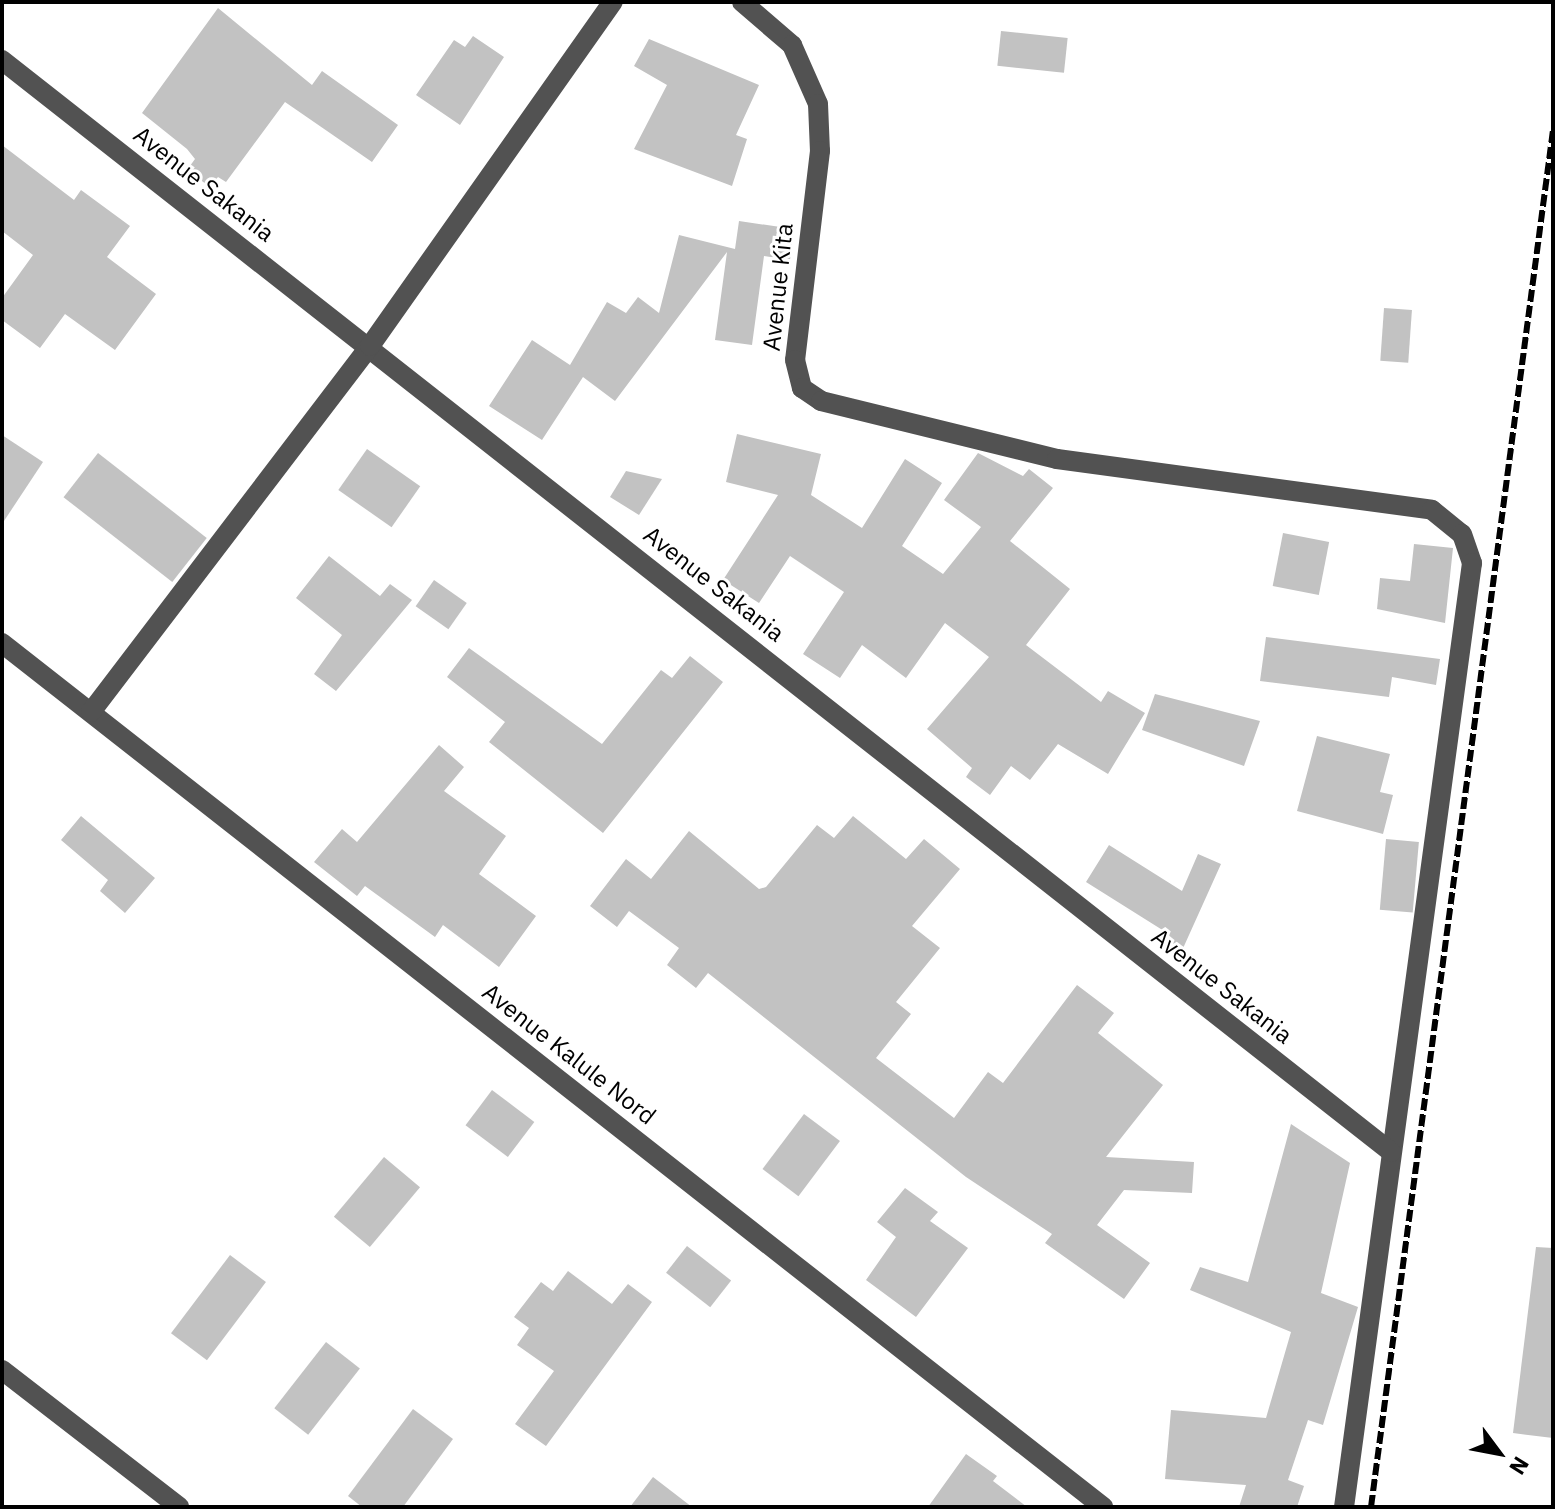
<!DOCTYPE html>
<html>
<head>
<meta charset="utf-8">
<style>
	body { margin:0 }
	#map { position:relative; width:1555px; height:1509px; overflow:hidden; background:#fff; font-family:"IBM Plex Sans",sans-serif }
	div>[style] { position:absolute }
	.building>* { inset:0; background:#c2c2c2; transform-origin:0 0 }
	.minor>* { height:20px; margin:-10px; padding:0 10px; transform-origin:10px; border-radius:10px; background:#525252 }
	.rail>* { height:6px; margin-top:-3px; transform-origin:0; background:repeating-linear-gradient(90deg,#000 0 12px,transparent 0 16px) }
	span { translate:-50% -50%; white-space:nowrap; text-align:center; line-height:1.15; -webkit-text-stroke:6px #fff; paint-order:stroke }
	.street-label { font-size:24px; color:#000 }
	.frame { position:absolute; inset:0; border:4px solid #000; pointer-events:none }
	.north { position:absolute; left:1459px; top:1413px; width:80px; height:80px; -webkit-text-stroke:6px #fff; paint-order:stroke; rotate:122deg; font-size:22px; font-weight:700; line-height:32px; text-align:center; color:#000 }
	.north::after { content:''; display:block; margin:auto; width:28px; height:36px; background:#000; clip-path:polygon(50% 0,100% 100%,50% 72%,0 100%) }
</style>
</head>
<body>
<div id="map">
	<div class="building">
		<i style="clip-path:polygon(218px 8px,312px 85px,322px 71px,398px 125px,372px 162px,285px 102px,226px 182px,218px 177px,210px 187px,187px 170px,195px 159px,187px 149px,142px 113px)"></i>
		<i style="left:1001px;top:31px;width:67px;height:35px;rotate:6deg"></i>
		<i style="clip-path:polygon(473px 36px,504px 57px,460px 125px,416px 95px,454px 40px,465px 47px)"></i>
		<i style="clip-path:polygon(649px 39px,759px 85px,736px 135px,747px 139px,732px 186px,634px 149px,667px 85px,634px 66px)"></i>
		<i style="clip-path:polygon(2px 145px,74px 200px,81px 190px,130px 226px,107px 257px,156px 294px,115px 350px,65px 314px,40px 348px,2px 320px,2px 298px,33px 255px,2px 231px)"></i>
		<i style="clip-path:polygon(739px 221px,794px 229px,790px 260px,764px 256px,752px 345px,715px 340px,727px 252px,615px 401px,583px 377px,542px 440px,489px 406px,532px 340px,570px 365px,607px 302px,626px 313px,638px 297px,659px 313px,679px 235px,735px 249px)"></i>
		<i style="left:1384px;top:308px;width:28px;height:53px;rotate:4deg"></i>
		<i style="clip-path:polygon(737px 434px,821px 454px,811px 495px,862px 528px,905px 459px,942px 483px,902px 546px,943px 574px,981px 527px,944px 500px,978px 453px,1023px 476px,1029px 469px,1053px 488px,1010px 541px,1070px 589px,1026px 645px,1101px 702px,1108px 691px,1145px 713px,1108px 774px,1058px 744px,1030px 780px,1011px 766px,990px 795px,966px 777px,972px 768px,927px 729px,989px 657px,945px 623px,906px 678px,862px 645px,840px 678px,803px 654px,844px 592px,790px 556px,759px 603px,723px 580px,778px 495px,726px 482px)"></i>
		<i style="clip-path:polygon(2px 435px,43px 462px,2px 524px)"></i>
		<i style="left:367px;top:449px;width:65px;height:50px;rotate:35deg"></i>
		<i style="left:98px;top:453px;width:138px;height:56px;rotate:38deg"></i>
		<i style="clip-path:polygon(626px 471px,662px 479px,639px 515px,610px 497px)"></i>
		<i style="left:1283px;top:533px;width:47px;height:54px;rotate:11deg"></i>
		<i style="clip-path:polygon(1414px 544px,1453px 548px,1445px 623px,1377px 609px,1380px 578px,1410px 581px)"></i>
		<i style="clip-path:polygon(329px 556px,380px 596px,390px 584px,412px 600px,336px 691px,314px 674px,342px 635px,296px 598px)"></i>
		<i style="left:434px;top:580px;width:40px;height:32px;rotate:35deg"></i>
		<i style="clip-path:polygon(1266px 637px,1440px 659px,1436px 685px,1392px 677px,1389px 697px,1260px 681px)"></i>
		<i style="clip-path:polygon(469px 648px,602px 744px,661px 670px,672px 678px,690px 656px,723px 682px,603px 833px,489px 742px,505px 722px,447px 677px)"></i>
		<i style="clip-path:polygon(1155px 694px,1260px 721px,1244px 766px,1142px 730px)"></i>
		<i style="clip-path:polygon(1317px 736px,1390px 754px,1380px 792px,1393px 795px,1383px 834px,1297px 811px)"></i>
		<i style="clip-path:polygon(439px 745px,464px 767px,444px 791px,506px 836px,479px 874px,536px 916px,499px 967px,443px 925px,435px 937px,365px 886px,357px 896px,314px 862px,342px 829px,357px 842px)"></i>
		<i style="clip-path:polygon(81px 816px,155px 878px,125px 913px,100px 891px,108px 880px,61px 840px)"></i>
		<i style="clip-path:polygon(853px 816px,906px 859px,924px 839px,960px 869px,912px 926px,940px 948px,896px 1002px,911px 1014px,876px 1058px,954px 1118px,988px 1072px,1003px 1083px,1077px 985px,1114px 1013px,1098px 1033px,1163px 1085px,1106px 1157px,1194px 1162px,1192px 1193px,1124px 1190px,1097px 1225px,1150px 1263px,1124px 1299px,1045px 1243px,1052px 1234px,966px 1177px,708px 973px,696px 988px,667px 965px,679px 948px,629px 911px,617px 927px,590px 906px,626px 859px,651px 879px,689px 831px,759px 889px,766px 887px,817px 825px,834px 838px)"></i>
		<i style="left:1386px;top:839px;width:33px;height:71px;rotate:5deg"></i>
		<i style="clip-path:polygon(1109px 845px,1182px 891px,1198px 854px,1221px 864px,1180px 955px,1158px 944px,1164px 931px,1086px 882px)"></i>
		<i style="left:492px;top:1090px;width:53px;height:44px;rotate:37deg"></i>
		<i style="left:804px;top:1114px;width:45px;height:69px;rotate:37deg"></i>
		<i style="clip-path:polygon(1291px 1124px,1350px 1163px,1321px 1293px,1358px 1307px,1323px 1425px,1308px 1420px,1288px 1480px,1304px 1486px,1297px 1507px,1239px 1507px,1246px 1485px,1165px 1479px,1171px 1410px,1266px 1418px,1291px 1332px,1190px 1290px,1200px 1267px,1248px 1282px)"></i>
		<i style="left:384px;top:1157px;width:47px;height:78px;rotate:40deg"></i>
		<i style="clip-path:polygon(905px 1188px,938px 1212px,930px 1221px,968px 1248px,916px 1317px,866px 1280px,896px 1237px,877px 1222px)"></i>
		<i style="left:687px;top:1246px;width:56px;height:34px;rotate:38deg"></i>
		<i style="clip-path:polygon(1536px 1247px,1553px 1248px,1553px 1438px,1513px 1433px)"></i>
		<i style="left:230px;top:1255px;width:45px;height:98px;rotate:37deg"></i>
		<i style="clip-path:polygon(568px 1271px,612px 1304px,628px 1284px,652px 1302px,546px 1446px,515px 1424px,554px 1371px,517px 1345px,529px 1328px,514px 1317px,541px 1282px,553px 1291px)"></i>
		<i style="left:326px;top:1342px;width:43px;height:84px;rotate:38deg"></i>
		<i style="clip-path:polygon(413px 1409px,453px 1439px,403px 1507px,362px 1507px,348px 1496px)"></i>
		<i style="clip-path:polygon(966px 1454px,997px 1476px,993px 1481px,1027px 1507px,928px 1507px)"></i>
		<i style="clip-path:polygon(653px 1477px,692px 1507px,630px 1507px)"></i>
	</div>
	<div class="minor">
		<i style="left:742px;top:2px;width:66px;rotate:40.7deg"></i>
		<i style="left:792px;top:45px;width:64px;rotate:66.2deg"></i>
		<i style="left:818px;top:104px;width:47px;rotate:87.6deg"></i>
		<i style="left:820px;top:151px;width:210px;rotate:96.8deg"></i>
		<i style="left:795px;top:360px;width:29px;rotate:76deg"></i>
		<i style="left:802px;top:388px;width:23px;rotate:34deg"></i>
		<i style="left:821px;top:401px;width:243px;rotate:13.8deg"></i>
		<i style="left:1057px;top:459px;width:378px;rotate:7.7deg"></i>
		<i style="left:1432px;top:510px;width:38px;rotate:39deg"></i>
		<i style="left:1462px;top:534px;width:31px;rotate:71deg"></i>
		<i style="left:1472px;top:563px;width:953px;rotate:97.72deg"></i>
		<i style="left:2px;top:60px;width:1767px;rotate:38.17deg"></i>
		<i style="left:2px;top:643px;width:1400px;rotate:38.12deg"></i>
		<i style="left:91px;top:712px;width:460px;rotate:-52.7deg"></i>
		<i style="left:370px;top:346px;width:421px;rotate:-54.8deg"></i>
		<i style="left:2px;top:1370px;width:224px;rotate:37.7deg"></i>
	</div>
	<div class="rail">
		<i style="left:1371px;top:1507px;width:1388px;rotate:-82.47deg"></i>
	</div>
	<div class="street-label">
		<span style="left:204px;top:184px;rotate:38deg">Avenue Sakania</span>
		<span style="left:778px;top:287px;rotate:-84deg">Avenue Kita</span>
		<span style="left:714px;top:584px;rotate:38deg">Avenue Sakania</span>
		<span style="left:1222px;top:986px;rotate:38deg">Avenue Sakania</span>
		<span style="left:569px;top:1054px;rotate:38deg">Avenue Kalule Nord</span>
	</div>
	<div class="frame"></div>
	<div class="north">N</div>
</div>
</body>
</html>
